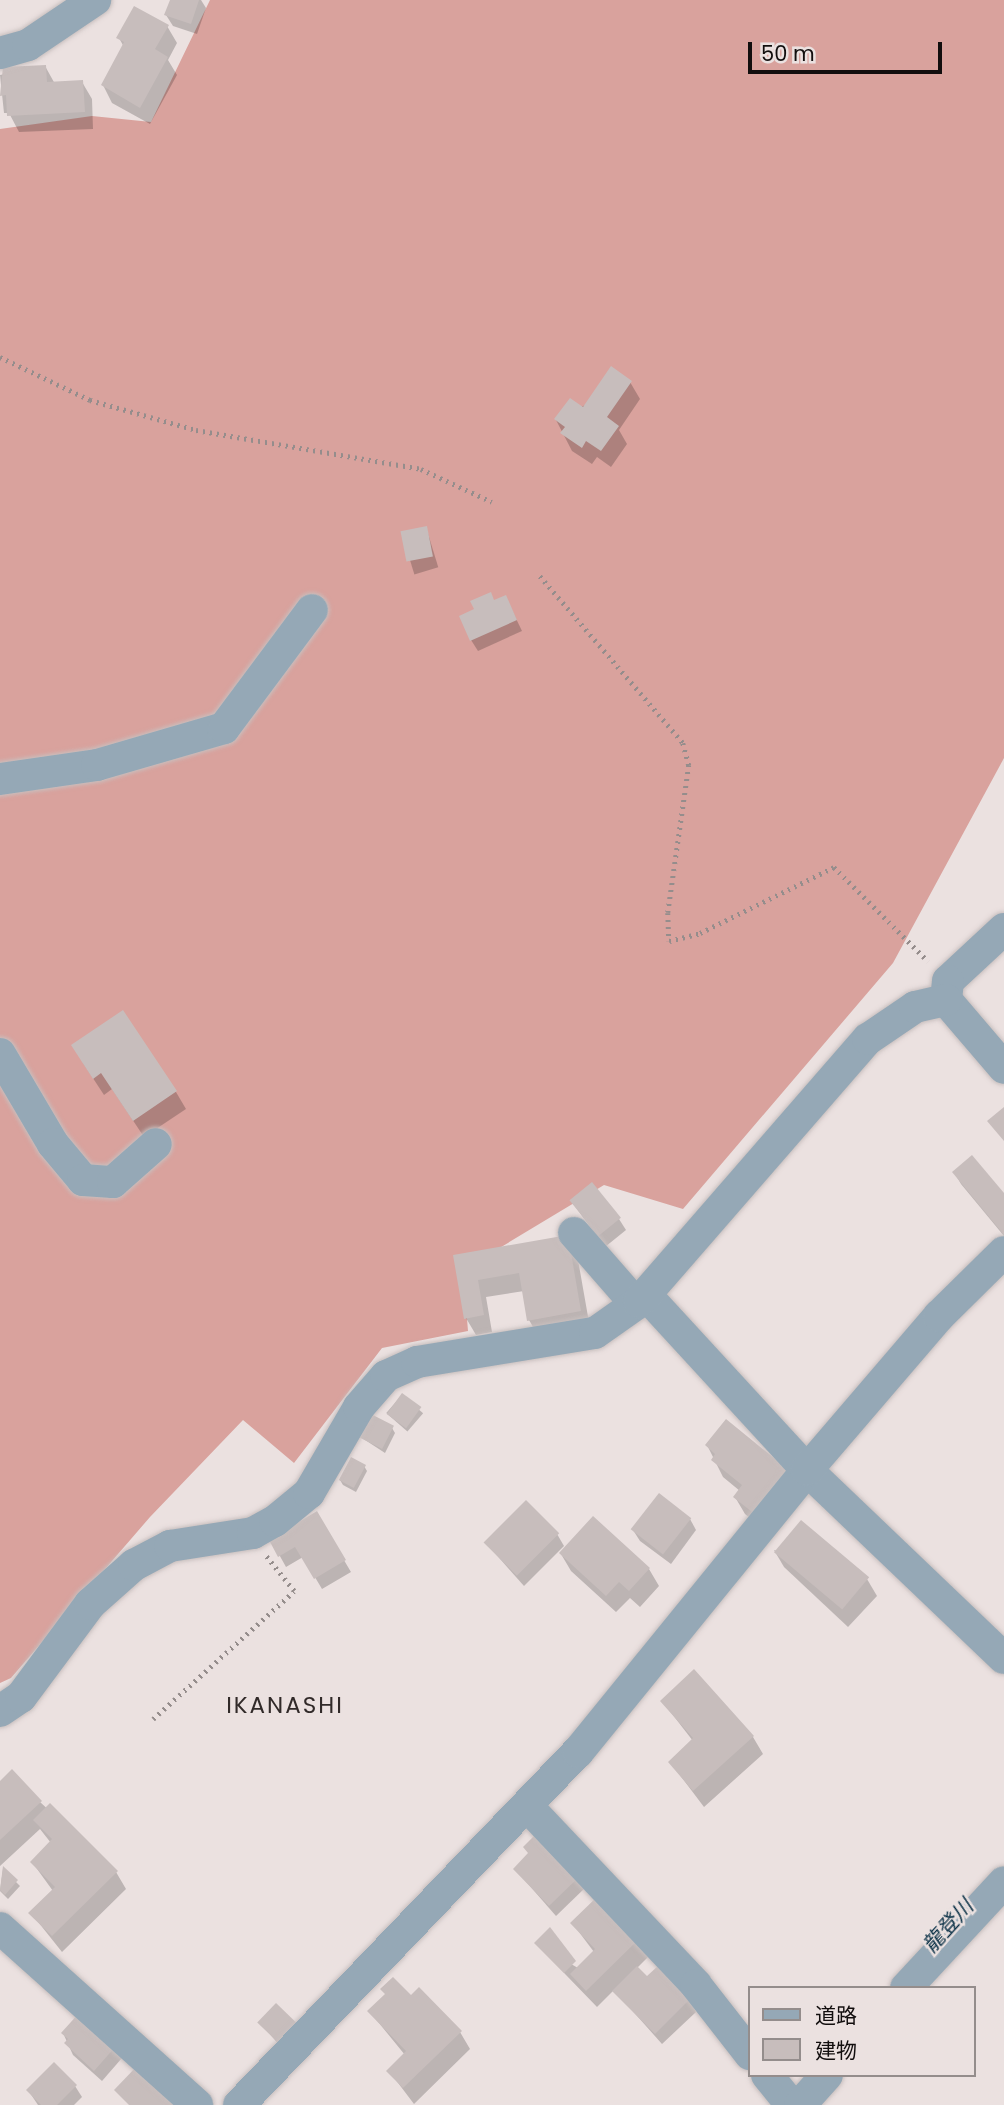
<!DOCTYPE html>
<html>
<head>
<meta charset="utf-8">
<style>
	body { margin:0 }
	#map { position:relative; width:1004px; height:2105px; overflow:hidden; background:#ebe1e0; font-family:Poppins,"Noto Sans JP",sans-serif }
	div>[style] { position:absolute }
	.forest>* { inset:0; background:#d9a29d }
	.shadow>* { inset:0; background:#0003; transform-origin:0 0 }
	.building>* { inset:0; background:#c7bdbc; transform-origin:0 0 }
	.path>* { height:4.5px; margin-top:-2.25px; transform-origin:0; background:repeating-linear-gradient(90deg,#958d8c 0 2px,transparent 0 7px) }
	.roads { filter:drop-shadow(0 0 2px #c8bfbe) drop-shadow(0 0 2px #c8bfbe) }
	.minor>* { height:32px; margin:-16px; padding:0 16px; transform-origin:16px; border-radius:16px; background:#95a8b6 }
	span { translate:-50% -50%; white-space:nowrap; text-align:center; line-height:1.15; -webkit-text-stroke:5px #ebe1e0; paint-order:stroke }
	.water-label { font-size:21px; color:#062d43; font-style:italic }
	.quarter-label { font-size:23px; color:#312a29; letter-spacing:2px }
	.legend { position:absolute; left:748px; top:1986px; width:228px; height:91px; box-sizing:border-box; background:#ebe1e0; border:2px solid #948d8c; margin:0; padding:9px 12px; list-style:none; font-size:21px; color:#120e0e }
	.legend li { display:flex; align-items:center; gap:14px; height:35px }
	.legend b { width:35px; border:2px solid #948d8c }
	.scale { position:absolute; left:748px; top:42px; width:194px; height:32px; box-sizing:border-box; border:4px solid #120e0e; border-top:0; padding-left:9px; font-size:21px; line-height:24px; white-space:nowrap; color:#120e0e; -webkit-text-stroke:5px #ebe1e0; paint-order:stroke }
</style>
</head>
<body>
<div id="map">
	<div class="forest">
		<i style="clip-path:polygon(210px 0,1004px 0,1004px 758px,893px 963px,683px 1209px,604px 1185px,463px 1270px,468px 1331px,382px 1348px,294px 1463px,243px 1420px,150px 1517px,11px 1678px,0 1683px,0 129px,92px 116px,151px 122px)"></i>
	</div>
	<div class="shadow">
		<i style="clip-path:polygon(171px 0,201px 0,206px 8px,197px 34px,173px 26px,166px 15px)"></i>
		<i style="clip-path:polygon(167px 26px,177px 43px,168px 60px,177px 75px,150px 124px,112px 103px,103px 85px,124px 47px,119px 38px)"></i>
		<i style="clip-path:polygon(45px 66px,55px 84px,82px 82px,92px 99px,93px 129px,19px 132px,9px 113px,4px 113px,0 75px)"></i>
		<i style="clip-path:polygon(630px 382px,640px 399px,619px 430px,627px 444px,611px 467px,597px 457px,592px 464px,572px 451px,556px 420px)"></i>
		<i style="left:426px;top:527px;width:42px;height:25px;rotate:73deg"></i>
		<i style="clip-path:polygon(494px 601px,511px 608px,522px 631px,478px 651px,471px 640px)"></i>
		<i style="clip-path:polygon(83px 1063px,176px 1092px,186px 1109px,144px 1137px,112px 1089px,104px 1095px)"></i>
		<i style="clip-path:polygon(954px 1172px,1004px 1196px,1004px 1236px,961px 1184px)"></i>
		<i style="clip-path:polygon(571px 1201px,619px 1219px,626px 1230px,605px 1247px)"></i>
		<i style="clip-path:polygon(577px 1254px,590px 1328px,539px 1337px,529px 1320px,524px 1291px,486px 1297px,492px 1332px,476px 1335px,466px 1318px,455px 1256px)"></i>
		<i style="left:402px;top:1395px;width:28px;height:24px;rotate:41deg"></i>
		<i style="clip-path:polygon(726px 1421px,766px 1531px,745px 1514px,735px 1497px,740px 1491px,723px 1477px,707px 1445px)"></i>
		<i style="clip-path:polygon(392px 1428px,395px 1433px,385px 1453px,359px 1436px)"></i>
		<i style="clip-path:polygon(364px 1466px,367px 1471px,356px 1492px,343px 1485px,340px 1480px)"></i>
		<i style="clip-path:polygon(316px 1513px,351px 1572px,322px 1589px,303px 1557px,286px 1567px,271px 1540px)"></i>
		<i style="clip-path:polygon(690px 1519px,696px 1530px,671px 1564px,640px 1541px,633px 1530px)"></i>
		<i style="clip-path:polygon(557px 1534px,564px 1546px,524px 1586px,486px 1543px)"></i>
		<i style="clip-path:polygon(774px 1550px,867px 1579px,877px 1596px,848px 1627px,784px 1567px)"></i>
		<i style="clip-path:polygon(561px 1554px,649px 1569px,659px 1586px,640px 1607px,630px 1598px,616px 1612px,571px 1571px)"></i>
		<i style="clip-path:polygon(662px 1701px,753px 1737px,763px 1754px,704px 1807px,670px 1762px,693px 1741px)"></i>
		<i style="clip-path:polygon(0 1783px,40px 1802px,116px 1872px,126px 1889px,62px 1952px,31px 1913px,53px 1891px,32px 1862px,51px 1843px,40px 1829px,0 1866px)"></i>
		<i style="clip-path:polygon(529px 1855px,587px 1886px,556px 1916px,515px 1869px)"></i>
		<i style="clip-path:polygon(3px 1869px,20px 1886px,8px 1899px,0 1891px)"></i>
		<i style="clip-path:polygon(599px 1898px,649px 1956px,637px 1968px,647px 1979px,689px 2000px,696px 2012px,662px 2044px,614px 1990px,597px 2007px,536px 1944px,578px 1968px,594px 1952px,573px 1924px)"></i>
		<i style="clip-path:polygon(386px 1996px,411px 1998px,460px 2032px,470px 2049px,414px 2104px,389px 2071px,405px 2055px,370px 2012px)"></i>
		<i style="clip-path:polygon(276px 2005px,289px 2056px,260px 2023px)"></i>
		<i style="clip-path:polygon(63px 2033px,115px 2047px,122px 2058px,102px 2081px,73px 2055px)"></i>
		<i style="clip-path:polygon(75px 2086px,82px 2097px,74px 2105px,38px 2105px,28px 2090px)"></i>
	</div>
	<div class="building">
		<i style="clip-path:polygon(170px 0,199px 0,191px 24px,164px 15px)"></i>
		<i style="clip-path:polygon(134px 6px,169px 25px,155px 49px,168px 57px,140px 108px,101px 85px,124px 42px,116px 38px)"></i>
		<i style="clip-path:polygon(46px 65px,47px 82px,83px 80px,85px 112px,7px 116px,6px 95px,0 96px,3px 67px)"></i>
		<i style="clip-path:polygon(611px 366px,632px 381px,607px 417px,619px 426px,601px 451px,586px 441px,582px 448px,560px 433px,565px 427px,554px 419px,570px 398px,583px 407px)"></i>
		<i style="left:427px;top:526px;width:31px;height:27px;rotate:79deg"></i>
		<i style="clip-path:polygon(491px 592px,494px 600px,506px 595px,517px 620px,470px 641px,459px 616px,474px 609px,470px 601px)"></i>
		<i style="clip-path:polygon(123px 1010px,177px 1091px,133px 1121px,101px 1073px,93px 1079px,71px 1045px)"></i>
		<i style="clip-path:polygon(1004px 1107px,1004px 1141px,987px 1121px)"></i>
		<i style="clip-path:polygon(972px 1155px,1004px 1193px,1004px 1235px,952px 1172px)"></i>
		<i style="left:592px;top:1182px;width:46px;height:29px;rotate:51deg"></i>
		<i style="clip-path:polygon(568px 1235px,581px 1311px,527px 1321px,519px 1273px,478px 1280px,484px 1315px,464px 1319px,453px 1255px)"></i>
		<i style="left:402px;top:1393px;width:24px;height:26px;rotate:36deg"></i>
		<i style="left:369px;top:1413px;width:28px;height:26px;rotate:27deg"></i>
		<i style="clip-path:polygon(726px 1419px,791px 1472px,756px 1515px,733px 1497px,742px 1485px,711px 1460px,715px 1454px,705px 1445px)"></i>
		<i style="left:351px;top:1457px;width:17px;height:26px;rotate:28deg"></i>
		<i style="left:659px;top:1493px;width:41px;height:46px;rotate:38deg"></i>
		<i style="left:526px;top:1500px;width:47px;height:60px;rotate:45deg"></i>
		<i style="clip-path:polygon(317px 1511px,346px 1560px,314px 1579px,295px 1547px,278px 1557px,269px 1540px)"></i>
		<i style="clip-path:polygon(593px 1516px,650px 1568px,629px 1591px,619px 1582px,606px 1596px,559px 1553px)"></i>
		<i style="left:801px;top:1520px;width:89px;height:42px;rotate:40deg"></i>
		<i style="clip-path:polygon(694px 1669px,754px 1736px,693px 1791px,668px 1762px,693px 1738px,660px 1701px)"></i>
		<i style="clip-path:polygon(12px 1769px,42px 1801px,0 1840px,0 1781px)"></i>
		<i style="clip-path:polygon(50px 1803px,118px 1871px,52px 1936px,28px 1913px,55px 1887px,30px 1862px,52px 1839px,33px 1820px)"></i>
		<i style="clip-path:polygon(540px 1830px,582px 1874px,549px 1906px,513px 1869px,528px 1853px,523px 1847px)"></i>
		<i style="clip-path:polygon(3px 1866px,18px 1880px,5px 1895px,0 1890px)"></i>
		<i style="clip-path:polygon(599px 1895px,640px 1938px,586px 1991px,570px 1974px,595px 1949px,570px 1923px)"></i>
		<i style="clip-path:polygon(550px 1927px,576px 1961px,564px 1973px,534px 1943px)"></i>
		<i style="clip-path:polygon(637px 1966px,647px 1976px,658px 1966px,690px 1999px,655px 2034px,612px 1991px)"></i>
		<i style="clip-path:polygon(393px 1977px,411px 1995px,419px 1987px,462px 2031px,403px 2088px,386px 2071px,406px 2051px,367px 2011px,385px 1994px,380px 1989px)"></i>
		<i style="left:276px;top:2003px;width:33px;height:27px;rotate:44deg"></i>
		<i style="clip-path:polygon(80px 2012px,116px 2046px,94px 2071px,64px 2043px,68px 2039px,61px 2033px)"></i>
		<i style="clip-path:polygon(54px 2062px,77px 2085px,57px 2105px,41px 2105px,26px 2090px)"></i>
		<i style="clip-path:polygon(138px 2065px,179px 2105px,129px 2105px,114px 2090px)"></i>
	</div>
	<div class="path">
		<i style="left:0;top:357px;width:100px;rotate:25.5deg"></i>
		<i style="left:90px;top:400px;width:110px;rotate:15.8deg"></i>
		<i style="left:196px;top:430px;width:228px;rotate:9.8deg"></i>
		<i style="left:421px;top:469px;width:78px;rotate:24.9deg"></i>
		<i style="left:540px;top:576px;width:220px;rotate:49.4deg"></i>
		<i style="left:683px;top:743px;width:23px;rotate:75deg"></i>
		<i style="left:689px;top:765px;width:149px;rotate:98.1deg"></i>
		<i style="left:668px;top:913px;width:28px;rotate:88deg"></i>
		<i style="left:669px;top:941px;width:32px;rotate:-14deg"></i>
		<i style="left:700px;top:933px;width:149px;rotate:-26.2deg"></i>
		<i style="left:834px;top:867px;width:133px;rotate:45deg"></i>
		<i style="left:153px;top:1719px;width:190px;rotate:-42.2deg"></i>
		<i style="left:294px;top:1591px;width:45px;rotate:-128.7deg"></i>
	</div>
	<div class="roads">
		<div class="minor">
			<i style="left:0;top:53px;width:29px;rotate:-16deg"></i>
			<i style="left:28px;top:45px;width:81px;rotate:-33.9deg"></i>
			<i style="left:0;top:779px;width:98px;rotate:-8.2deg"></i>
			<i style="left:97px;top:765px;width:132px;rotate:-16.2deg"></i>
			<i style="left:224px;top:728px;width:147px;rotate:-53.3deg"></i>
			<i style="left:1004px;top:929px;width:76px;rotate:137.1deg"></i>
			<i style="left:948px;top:981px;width:19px;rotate:96deg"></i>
			<i style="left:946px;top:1000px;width:89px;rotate:49.5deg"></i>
			<i style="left:0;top:1054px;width:104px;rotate:59.5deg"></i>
			<i style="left:53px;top:1144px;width:47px;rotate:50.2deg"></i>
			<i style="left:83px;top:1180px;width:30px;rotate:4deg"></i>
			<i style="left:113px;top:1182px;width:57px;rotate:-41.5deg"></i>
			<i style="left:574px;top:1233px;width:94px;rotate:48.9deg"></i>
			<i style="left:646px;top:1295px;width:238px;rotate:47.4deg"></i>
			<i style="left:807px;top:1470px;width:272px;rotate:43.7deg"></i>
			<i style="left:0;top:1711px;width:25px;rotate:-34deg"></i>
			<i style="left:21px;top:1697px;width:116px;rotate:-53.4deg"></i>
			<i style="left:90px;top:1604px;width:59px;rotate:-41.6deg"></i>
			<i style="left:134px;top:1565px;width:41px;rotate:-27.8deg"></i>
			<i style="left:170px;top:1546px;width:84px;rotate:-8.9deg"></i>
			<i style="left:253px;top:1533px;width:25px;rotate:-29deg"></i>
			<i style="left:275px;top:1521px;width:44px;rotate:-39.5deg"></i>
			<i style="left:309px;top:1493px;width:99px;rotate:-59.8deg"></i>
			<i style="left:359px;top:1407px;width:41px;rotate:-48.9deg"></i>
			<i style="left:386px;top:1376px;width:34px;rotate:-24deg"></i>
			<i style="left:417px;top:1362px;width:180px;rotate:-9.3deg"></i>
			<i style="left:595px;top:1333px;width:54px;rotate:-35.2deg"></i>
			<i style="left:639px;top:1302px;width:349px;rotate:-49deg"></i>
			<i style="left:868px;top:1039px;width:57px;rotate:-34.2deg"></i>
			<i style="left:915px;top:1007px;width:32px;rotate:-13deg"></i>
			<i style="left:527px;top:1806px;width:246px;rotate:46.6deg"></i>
			<i style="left:696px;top:1985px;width:88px;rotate:52deg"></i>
			<i style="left:0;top:1928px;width:265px;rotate:41.9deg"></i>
			<i style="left:906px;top:1988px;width:144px;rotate:-47.2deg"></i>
			<i style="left:767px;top:2075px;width:38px;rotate:51deg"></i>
			<i style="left:239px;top:2105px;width:489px;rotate:-46.2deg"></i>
			<i style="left:578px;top:1752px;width:363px;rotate:-50.9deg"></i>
			<i style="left:807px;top:1470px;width:203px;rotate:-49.4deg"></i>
			<i style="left:939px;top:1316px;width:91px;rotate:-44.6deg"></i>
			<i style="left:800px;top:2105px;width:40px;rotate:-48deg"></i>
		</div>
	</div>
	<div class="water-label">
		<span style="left:948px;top:1926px;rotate:-48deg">龍登川</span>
	</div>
	<div class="quarter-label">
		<span style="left:285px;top:1705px">IKANASHI</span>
	</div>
	<ul class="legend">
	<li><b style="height:9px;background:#95a8b6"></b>道路</li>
	<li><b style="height:19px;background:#c7bdbc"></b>建物</li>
	</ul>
	<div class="scale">50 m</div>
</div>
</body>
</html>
